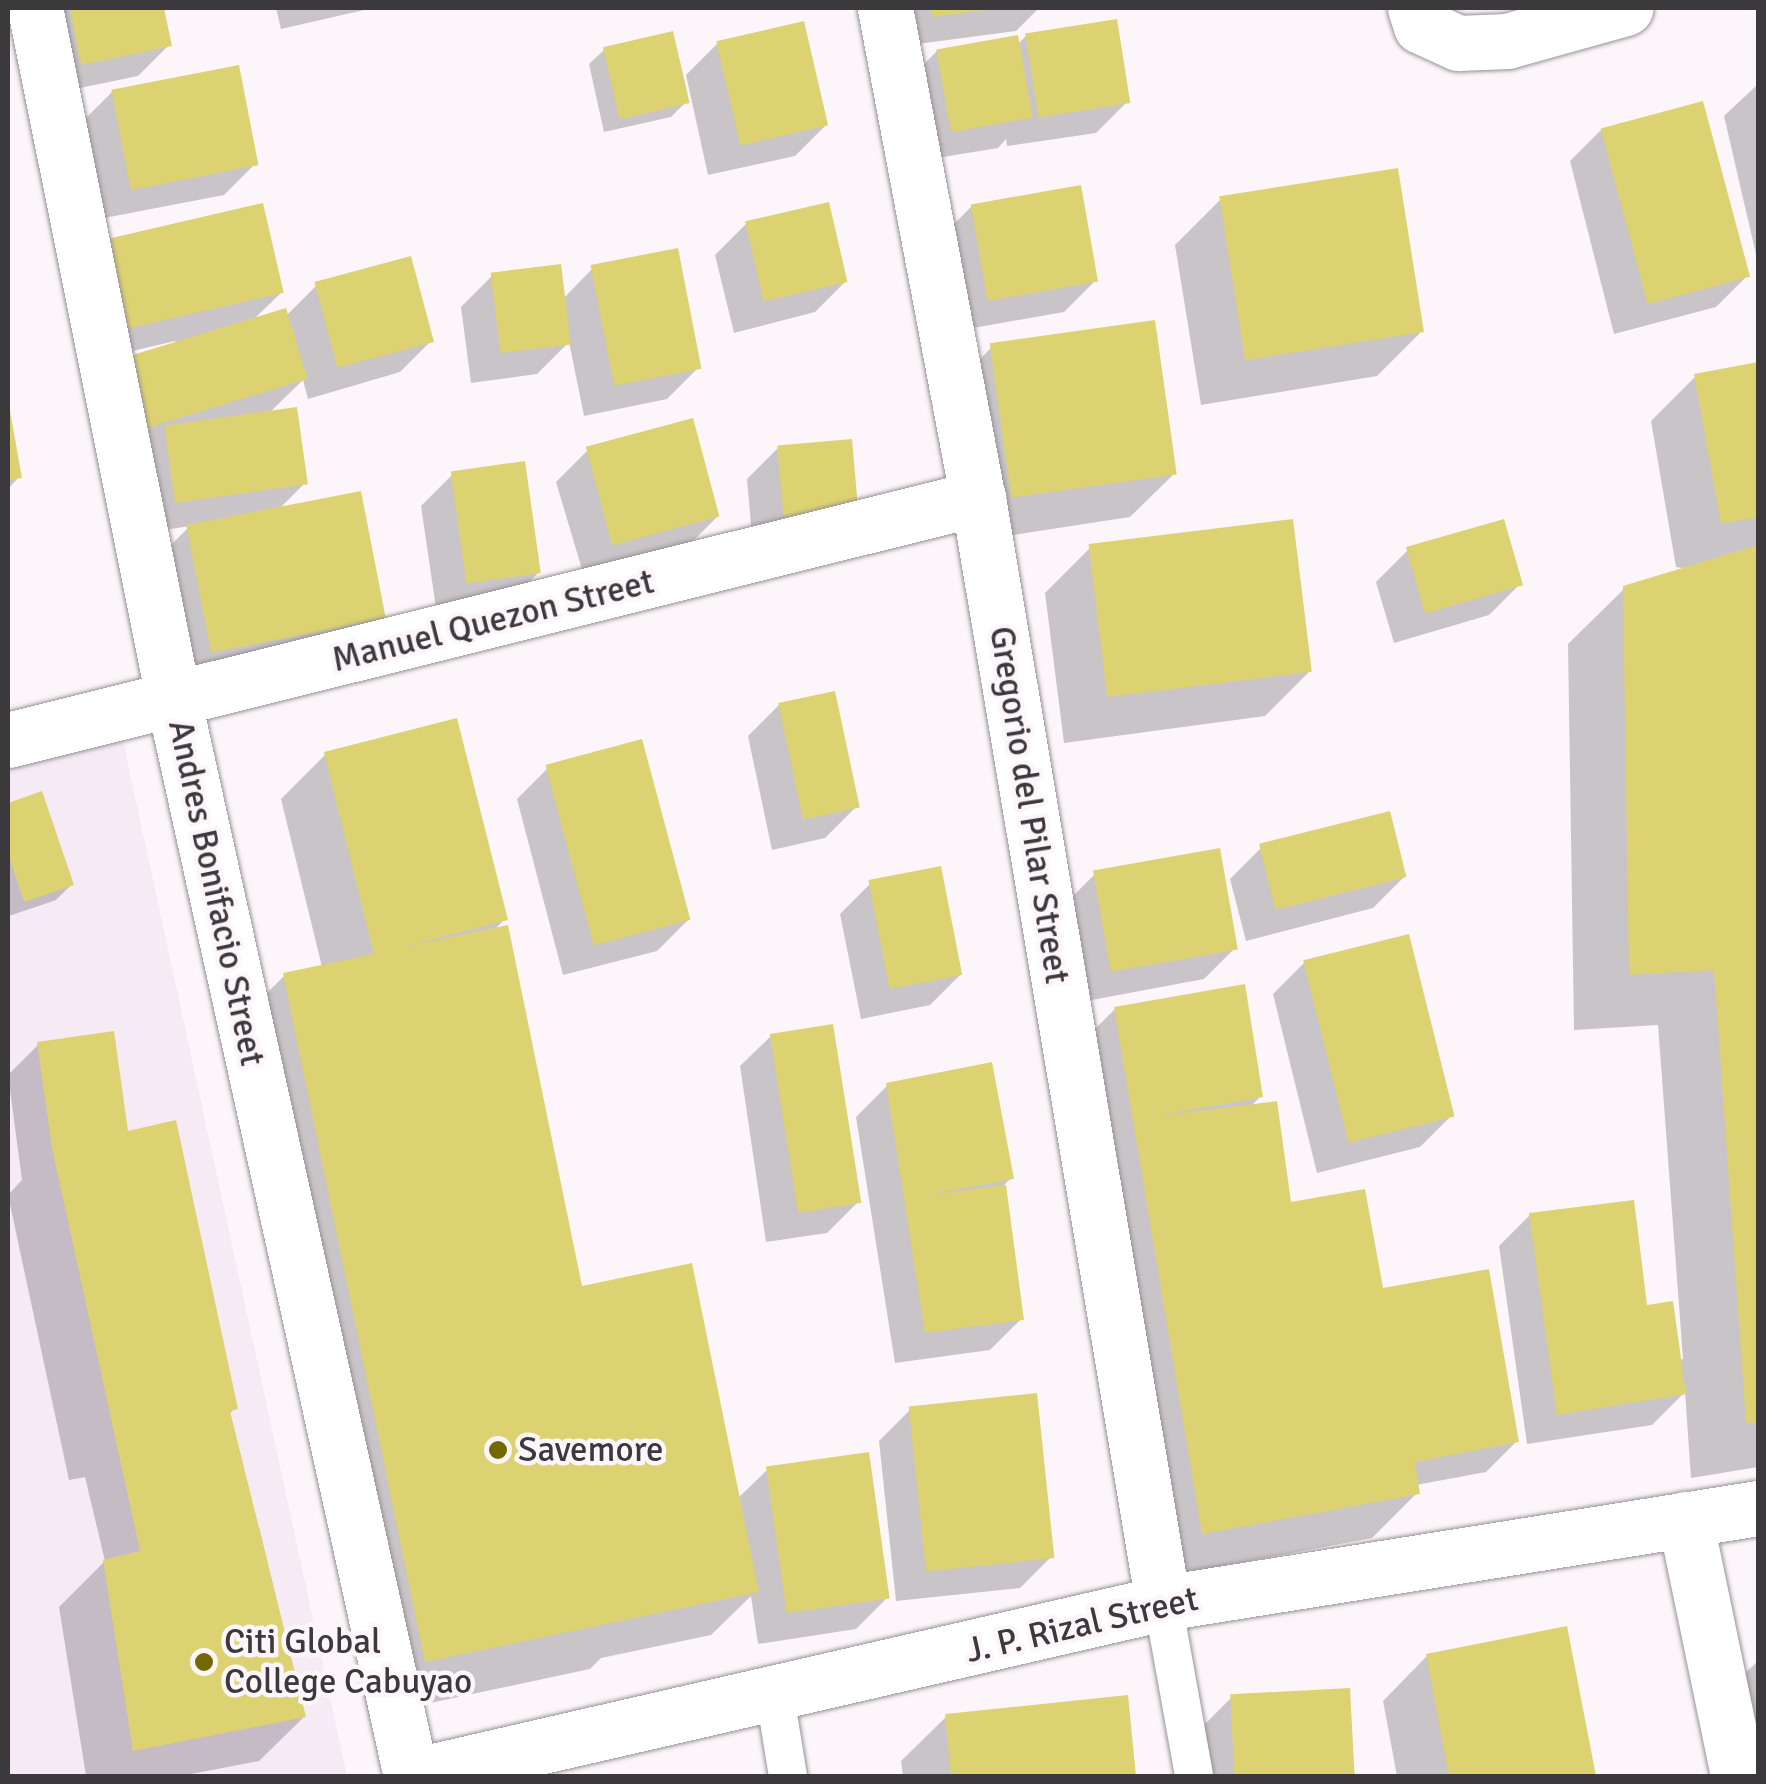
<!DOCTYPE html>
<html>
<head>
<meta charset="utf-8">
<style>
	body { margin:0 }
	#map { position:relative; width:1766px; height:1784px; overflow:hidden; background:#fcf6fb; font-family:Signika,sans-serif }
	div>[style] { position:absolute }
	.built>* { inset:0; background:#f6eaf5 }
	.shadow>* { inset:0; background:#0003 }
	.building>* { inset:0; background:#ddd271; transform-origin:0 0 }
	.roads { filter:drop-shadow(0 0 2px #979296) drop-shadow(0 0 2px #979296) }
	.service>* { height:38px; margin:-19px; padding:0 19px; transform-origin:19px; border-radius:19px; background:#fff }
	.minor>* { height:55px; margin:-27.5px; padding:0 27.5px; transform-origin:27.5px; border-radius:27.5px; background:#fff }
	.secondary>* { height:55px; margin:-27.5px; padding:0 27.5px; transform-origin:27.5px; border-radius:27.5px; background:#fff }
	.dots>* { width:28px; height:28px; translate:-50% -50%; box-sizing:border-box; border:5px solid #fcf6fb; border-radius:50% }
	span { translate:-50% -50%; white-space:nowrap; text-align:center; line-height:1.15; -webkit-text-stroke:9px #fcf6fb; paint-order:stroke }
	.street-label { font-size:35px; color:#3b393b }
	.poi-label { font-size:35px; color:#3b393b }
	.left { translate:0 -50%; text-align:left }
	.frame { position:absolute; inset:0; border:10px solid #3b393b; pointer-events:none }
</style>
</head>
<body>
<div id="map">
	<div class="built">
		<i style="clip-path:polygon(118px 718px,347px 1776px,8px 1776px,8px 745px)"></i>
	</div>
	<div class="shadow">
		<i style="clip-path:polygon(33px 8px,162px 8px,169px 45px,138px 76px,51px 94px)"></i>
		<i style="clip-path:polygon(276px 8px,373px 8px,281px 29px)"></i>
		<i style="clip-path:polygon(897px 8px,1039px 8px,1016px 31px,902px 46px)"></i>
		<i style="clip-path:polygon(1026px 36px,1127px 102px,1096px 133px,1007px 146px,1006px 139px,998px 148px,919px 161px,906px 82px,937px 51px,1017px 45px)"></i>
		<i style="clip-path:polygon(717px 44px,826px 125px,795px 156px,708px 175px,686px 75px)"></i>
		<i style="clip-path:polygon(605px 49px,686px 102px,671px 117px,604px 132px,589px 64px)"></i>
		<i style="clip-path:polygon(1758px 84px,1758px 263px,1724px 116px)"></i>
		<i style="clip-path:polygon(112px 92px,255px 164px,224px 195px,99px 219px,81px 123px)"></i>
		<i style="clip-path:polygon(1601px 130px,1747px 276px,1716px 307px,1614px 334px,1570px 161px)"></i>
		<i style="clip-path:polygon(1220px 200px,1422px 331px,1377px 376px,1201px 405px,1175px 245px)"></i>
		<i style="clip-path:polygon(972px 206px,1095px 281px,1064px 312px,956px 331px,941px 237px)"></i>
		<i style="clip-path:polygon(746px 224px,846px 281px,815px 312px,734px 333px,715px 255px)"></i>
		<i style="clip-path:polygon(592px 269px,698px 368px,667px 399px,584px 416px,569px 342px,537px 374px,471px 383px,461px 307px,492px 276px,563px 299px)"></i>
		<i style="clip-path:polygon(67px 276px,282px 292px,252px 321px,286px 316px,316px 286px,431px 341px,400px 372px,308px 399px,303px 380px,269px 413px,305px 483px,278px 510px,383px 618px,168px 698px,143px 573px,190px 526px,145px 533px,114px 458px,176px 345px,175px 341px,86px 362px)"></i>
		<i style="clip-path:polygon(992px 347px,1175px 473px,1130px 517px,968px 542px,947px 392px)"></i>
		<i style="clip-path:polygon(1758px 365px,1758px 1467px,1691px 1478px,1685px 1392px,1652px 1425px,1527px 1444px,1499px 1246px,1530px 1215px,1645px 1308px,1679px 1360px,1683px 1359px,1658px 1025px,1574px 1030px,1568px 644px,1625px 588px,1688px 569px,1676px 567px,1651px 421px,1696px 376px)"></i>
		<i style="clip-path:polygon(8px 408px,19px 477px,8px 489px)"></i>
		<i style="clip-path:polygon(778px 448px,856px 511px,753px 548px,747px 479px)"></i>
		<i style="clip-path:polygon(587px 451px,718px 516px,687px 547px,584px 576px,556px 482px)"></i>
		<i style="clip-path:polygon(452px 475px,539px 572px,508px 603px,437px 615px,421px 506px)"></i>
		<i style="clip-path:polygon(1090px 548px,1310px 671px,1265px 716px,1064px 743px,1045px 593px)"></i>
		<i style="clip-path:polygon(1407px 551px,1520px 584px,1489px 615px,1394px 643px,1376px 582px)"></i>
		<i style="clip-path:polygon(779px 705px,856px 807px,825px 838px,772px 850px,748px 736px)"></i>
		<i style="clip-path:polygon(325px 755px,505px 919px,493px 931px,580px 1291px,737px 1499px,767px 1470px,887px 1598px,856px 1629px,758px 1644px,751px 1596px,711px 1635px,601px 1658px,590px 1669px,369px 1716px,229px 1031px,285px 975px,322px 967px,281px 799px)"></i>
		<i style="clip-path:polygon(548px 768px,688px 920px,657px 951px,563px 975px,517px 799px)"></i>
		<i style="clip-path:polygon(41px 794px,71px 885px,56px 900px,9px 916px,8px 805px)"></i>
		<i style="clip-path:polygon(1261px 848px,1404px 877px,1373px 908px,1246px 941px,1230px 879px)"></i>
		<i style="clip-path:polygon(1094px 875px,1235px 948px,1204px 979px,1081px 1002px,1063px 906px)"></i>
		<i style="clip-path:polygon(871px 883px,961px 974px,930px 1005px,861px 1019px,840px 914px)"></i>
		<i style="clip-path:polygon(1304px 963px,1451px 1116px,1420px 1147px,1317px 1173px,1273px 994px)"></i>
		<i style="clip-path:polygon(1115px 1009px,1261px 1096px,1250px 1107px,1289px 1205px,1381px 1291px,1517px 1441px,1486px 1472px,1416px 1485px,1417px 1493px,1372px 1538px,1158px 1578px,1084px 1040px)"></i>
		<i style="clip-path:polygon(771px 1036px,858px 1202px,827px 1233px,766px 1242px,740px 1066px)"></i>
		<i style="clip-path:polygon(39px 1044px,126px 1134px,235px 1408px,228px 1415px,247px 1530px,259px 1527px,304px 1717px,259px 1761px,181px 1776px,86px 1776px,59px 1607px,105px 1561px,85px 1477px,69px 1480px,8px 1195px,22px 1180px,8px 1075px)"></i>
		<i style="clip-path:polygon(887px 1086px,1011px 1178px,1004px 1185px,1021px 1319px,990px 1350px,895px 1363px,856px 1117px)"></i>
		<i style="clip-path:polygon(910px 1410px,1051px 1557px,1020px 1588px,896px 1601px,879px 1441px)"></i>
		<i style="clip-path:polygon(1565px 1629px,1593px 1776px,1397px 1776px,1383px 1701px,1427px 1656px)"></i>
		<i style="clip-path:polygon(1758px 1661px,1758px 1776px,1708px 1707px)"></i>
		<i style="clip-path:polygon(1348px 1691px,1353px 1776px,1203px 1776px,1200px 1729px,1231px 1698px)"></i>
		<i style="clip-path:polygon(1126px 1698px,1133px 1776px,903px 1776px,901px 1761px,946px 1717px)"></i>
	</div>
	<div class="building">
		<i style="clip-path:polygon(70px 8px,164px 8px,172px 46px,81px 65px)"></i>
		<i style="clip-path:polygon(931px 8px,984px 8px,984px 10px,932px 17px)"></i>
		<i style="left:1117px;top:19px;width:85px;height:93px;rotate:81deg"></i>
		<i style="left:804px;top:21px;width:107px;height:90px;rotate:77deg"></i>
		<i style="left:673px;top:31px;width:74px;height:72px;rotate:77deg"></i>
		<i style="left:1018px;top:35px;width:84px;height:83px;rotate:80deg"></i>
		<i style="left:239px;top:65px;width:102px;height:130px;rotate:79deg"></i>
		<i style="left:1703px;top:101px;width:182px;height:106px;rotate:75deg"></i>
		<i style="left:1398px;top:168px;width:166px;height:181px;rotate:81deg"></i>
		<i style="left:1081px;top:185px;width:98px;height:112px;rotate:80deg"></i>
		<i style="left:829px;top:202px;width:82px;height:86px;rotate:77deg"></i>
		<i style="left:263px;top:203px;width:92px;height:171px;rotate:77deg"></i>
		<i style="left:678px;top:248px;width:123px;height:89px;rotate:79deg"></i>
		<i style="left:411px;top:256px;width:89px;height:100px;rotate:75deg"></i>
		<i style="left:561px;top:264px;width:81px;height:71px;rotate:83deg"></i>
		<i style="left:286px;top:308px;width:74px;height:169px;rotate:73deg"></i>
		<i style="left:1155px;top:320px;width:156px;height:167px;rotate:82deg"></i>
		<i style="clip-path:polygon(1758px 362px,1758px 517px,1721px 524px,1694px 374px)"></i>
		<i style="clip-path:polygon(9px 405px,22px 478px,8px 480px,8px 406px)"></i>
		<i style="left:297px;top:407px;width:78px;height:134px;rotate:82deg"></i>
		<i style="left:693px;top:418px;width:102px;height:111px;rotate:75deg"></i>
		<i style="left:852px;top:439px;width:73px;height:75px;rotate:85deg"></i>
		<i style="left:525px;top:461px;width:113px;height:75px;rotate:82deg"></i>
		<i style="left:361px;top:491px;width:130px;height:178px;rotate:79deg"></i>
		<i style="left:1293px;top:519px;width:154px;height:206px;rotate:83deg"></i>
		<i style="left:1504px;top:519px;width:69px;height:102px;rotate:74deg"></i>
		<i style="clip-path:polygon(1758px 545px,1758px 1422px,1746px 1423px,1714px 970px,1629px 975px,1623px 586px)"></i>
		<i style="left:835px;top:691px;width:119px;height:58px;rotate:78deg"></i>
		<i style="clip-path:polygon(457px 718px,508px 920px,399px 948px,508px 925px,582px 1286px,692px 1263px,759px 1592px,425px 1662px,283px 973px,374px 954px,324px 752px)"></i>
		<i style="left:642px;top:739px;width:187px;height:100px;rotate:75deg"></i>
		<i style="clip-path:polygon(42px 791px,74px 885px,24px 902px,8px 853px,8px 803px)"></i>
		<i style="left:1390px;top:811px;width:68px;height:135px;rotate:76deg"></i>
		<i style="left:1220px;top:848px;width:103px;height:129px;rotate:80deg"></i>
		<i style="left:941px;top:866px;width:111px;height:74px;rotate:79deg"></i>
		<i style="left:1409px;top:934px;width:188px;height:109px;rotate:76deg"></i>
		<i style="clip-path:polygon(1245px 984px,1263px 1097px,1157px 1116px,1277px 1101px,1291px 1202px,1365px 1189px,1383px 1288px,1489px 1269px,1519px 1442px,1415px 1462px,1420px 1494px,1202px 1534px,1114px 1007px)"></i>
		<i style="left:833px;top:1024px;width:181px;height:64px;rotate:81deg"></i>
		<i style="clip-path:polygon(114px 1031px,128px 1131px,176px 1120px,238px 1409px,230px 1411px,306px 1717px,133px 1751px,103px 1560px,140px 1551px,52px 1148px,37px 1042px)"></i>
		<i style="clip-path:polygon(992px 1062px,1014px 1179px,926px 1195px,1006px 1185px,1024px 1320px,925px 1333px,886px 1083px)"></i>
		<i style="clip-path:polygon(1634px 1200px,1647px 1305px,1673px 1301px,1686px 1394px,1557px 1415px,1529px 1213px)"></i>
		<i style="left:1037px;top:1393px;width:166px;height:129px;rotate:84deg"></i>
		<i style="left:869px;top:1452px;width:148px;height:104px;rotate:82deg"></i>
		<i style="clip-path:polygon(1567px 1626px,1596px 1776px,1449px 1776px,1426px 1654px)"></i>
		<i style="left:1350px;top:1688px;width:88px;height:120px;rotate:87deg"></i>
		<i style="clip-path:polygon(1128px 1695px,1136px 1776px,951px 1776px,945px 1714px)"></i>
	</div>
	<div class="roads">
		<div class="service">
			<i style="left:1163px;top:1603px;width:176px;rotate:79.8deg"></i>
			<i style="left:775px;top:1696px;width:81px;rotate:80.8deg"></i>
		</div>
		<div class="minor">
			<i style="left:35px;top:8px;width:708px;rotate:78.67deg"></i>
			<i style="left:174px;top:702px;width:1100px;rotate:77.56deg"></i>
			<i style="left:885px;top:8px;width:499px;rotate:79.3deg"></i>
			<i style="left:978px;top:498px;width:1120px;rotate:80.5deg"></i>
			<i style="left:1415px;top:8px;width:19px;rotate:72deg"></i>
			<i style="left:1421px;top:26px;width:41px;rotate:24.7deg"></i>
			<i style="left:1458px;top:43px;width:49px;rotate:-2.3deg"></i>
			<i style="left:1507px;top:41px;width:123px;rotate:-15.6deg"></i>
			<i style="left:8px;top:740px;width:1000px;rotate:-14.01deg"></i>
			<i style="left:1685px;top:1519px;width:262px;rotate:78.3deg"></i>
		</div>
		<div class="secondary">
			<i style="left:412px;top:1776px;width:771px;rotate:-12.97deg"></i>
			<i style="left:1163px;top:1603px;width:603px;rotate:-9.07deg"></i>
		</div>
	</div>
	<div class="dots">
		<i style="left:498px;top:1450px;background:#736900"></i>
		<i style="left:204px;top:1662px;background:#736900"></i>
	</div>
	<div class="street-label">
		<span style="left:493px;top:621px;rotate:-14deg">Manuel Quezon Street</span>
		<span style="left:1029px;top:805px;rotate:81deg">Gregorio del Pilar Street</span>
		<span style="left:216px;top:893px;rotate:78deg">Andres Bonifacio Street</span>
		<span style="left:1082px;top:1625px;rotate:-13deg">J. P. Rizal Street</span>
	</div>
	<div class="poi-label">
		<span class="left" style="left:518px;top:1450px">Savemore</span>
		<span class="left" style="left:224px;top:1662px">Citi Global<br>College Cabuyao</span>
	</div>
	<div class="frame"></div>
</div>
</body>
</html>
